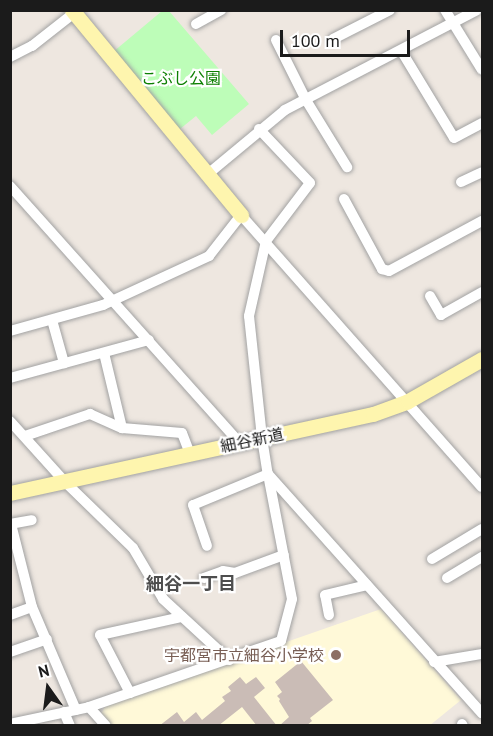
<!DOCTYPE html>
<html>
<head>
<meta charset="utf-8">
<style>
	body { margin:0 }
	#map { position:relative; width:493px; height:736px; overflow:hidden; background:#eee7e0; font-family:"PT Sans","Noto Sans JP",sans-serif }
	div>[style] { position:absolute }
	.education>* { inset:0; background:#fff9d8 }
	.park>* { inset:0; background:#bdfdb8 }
	.building>* { inset:0; background:#cabcb6 }
	.roads { filter:drop-shadow(0 0 2px #a2a2a2) drop-shadow(0 0 2px #a2a2a2) }
	.street>* { height:10px; margin:-5px; padding:0 5px; transform-origin:5px; border-radius:5px; background:#fff }
	.secondary>* { height:15px; margin:-7.5px; padding:0 7.5px; transform-origin:7.5px; border-radius:7.5px; background:#fef5ae }
	.dots>* { width:16px; height:16px; translate:-50% -50%; box-sizing:border-box; border:3px solid #fff; border-radius:50% }
	span { translate:-50% -50%; white-space:nowrap; text-align:center; line-height:1.15; -webkit-text-stroke:4.5px #fff; paint-order:stroke }
	.park-label { font-size:16px; color:#0d8003 }
	.street-label { font-size:16px; color:#1b1b1b }
	.education-label { font-size:16px; color:#785e54 }
	.right { translate:-100% -50%; text-align:right }
	.neighbourhood-label { font-size:18px; color:#4e4e4e; font-weight:700 }
	.frame { position:absolute; inset:0; border:12px solid #1b1b1b; pointer-events:none }
	.north { position:absolute; left:18px; top:658px; width:60px; height:60px; -webkit-text-stroke:4px #fff; paint-order:stroke; rotate:346deg; font-size:16px; font-weight:700; line-height:24px; text-align:center; color:#1b1b1b }
	.north::after { content:''; display:block; margin:auto; width:21px; height:27px; background:#1b1b1b; clip-path:polygon(50% 0,100% 100%,50% 72%,0 100%) }
	.scale { position:absolute; left:280px; top:30px; width:130px; height:27px; box-sizing:border-box; border:3px solid #1b1b1b; border-top:0; padding-left:8px; font-size:18px; line-height:21px; white-space:nowrap; color:#1b1b1b; -webkit-text-stroke:4px #fff; paint-order:stroke }
</style>
</head>
<body>
<div id="map">
	<div class="education">
		<i style="clip-path:polygon(381px 609px,461px 700px,429px 726px,111px 726px,101px 714px,106px 705px)"></i>
	</div>
	<div class="park">
		<i style="clip-path:polygon(162px 11px,169px 11px,249px 104px,212px 135px,196px 116px,180px 129px,113px 52px)"></i>
	</div>
	<div class="building">
		<i style="clip-path:polygon(301px 661px,333px 700px,310px 718px,312px 721px,306px 726px,279px 726px,289px 717px,279px 701px,280px 699px,277px 696px,282px 692px,275px 682px)"></i>
		<i style="clip-path:polygon(240px 677px,246px 684px,256px 677px,265px 688px,254px 697px,277px 726px,257px 726px,242px 707px,218px 726px,159px 726px,177px 712px,184px 722px,196px 712px,202px 720px,225px 701px,222px 697px,231px 691px,228px 687px)"></i>
	</div>
	<div class="roads">
		<div class="street">
			<i style="left:445px;top:10px;width:70px;rotate:58.3deg"></i>
			<i style="left:196px;top:24px;width:29px;rotate:-29deg"></i>
			<i style="left:333px;top:39px;width:64px;rotate:-27deg"></i>
			<i style="left:276px;top:40px;width:67px;rotate:63.4deg"></i>
			<i style="left:306px;top:100px;width:79px;rotate:58.5deg"></i>
			<i style="left:402px;top:52px;width:100px;rotate:58.8deg"></i>
			<i style="left:454px;top:138px;width:32px;rotate:-28deg"></i>
			<i style="left:10px;top:57px;width:25px;rotate:-27deg"></i>
			<i style="left:32px;top:46px;width:53px;rotate:-38.2deg"></i>
			<i style="left:259px;top:129px;width:74px;rotate:46.6deg"></i>
			<i style="left:310px;top:183px;width:73px;rotate:127.2deg"></i>
			<i style="left:266px;top:241px;width:77px;rotate:102.8deg"></i>
			<i style="left:249px;top:316px;width:123px;rotate:83.9deg"></i>
			<i style="left:262px;top:438px;width:36px;rotate:81deg"></i>
			<i style="left:268px;top:474px;width:321px;rotate:48.2deg"></i>
			<i style="left:208px;top:174px;width:100px;rotate:-39.7deg"></i>
			<i style="left:285px;top:110px;width:216px;rotate:-27.5deg"></i>
			<i style="left:461px;top:182px;width:23px;rotate:-25deg"></i>
			<i style="left:10px;top:186px;width:345px;rotate:48.2deg"></i>
			<i style="left:344px;top:199px;width:80px;rotate:61.5deg"></i>
			<i style="left:382px;top:269px;width:7px;rotate:16deg"></i>
			<i style="left:389px;top:271px;width:106px;rotate:-28.3deg"></i>
			<i style="left:430px;top:296px;width:22px;rotate:60deg"></i>
			<i style="left:441px;top:315px;width:47px;rotate:-29.3deg"></i>
			<i style="left:52px;top:320px;width:45px;rotate:74.4deg"></i>
			<i style="left:10px;top:331px;width:97px;rotate:-15.6deg"></i>
			<i style="left:103px;top:305px;width:117px;rotate:-24.8deg"></i>
			<i style="left:209px;top:256px;width:52px;rotate:-52deg"></i>
			<i style="left:241px;top:215px;width:363px;rotate:48.5deg"></i>
			<i style="left:104px;top:353px;width:77px;rotate:76.5deg"></i>
			<i style="left:122px;top:428px;width:60px;rotate:4.8deg"></i>
			<i style="left:182px;top:433px;width:22px;rotate:69deg"></i>
			<i style="left:10px;top:378px;width:144px;rotate:-15.3deg"></i>
			<i style="left:10px;top:421px;width:81px;rotate:48deg"></i>
			<i style="left:64px;top:481px;width:96px;rotate:44.2deg"></i>
			<i style="left:133px;top:548px;width:59px;rotate:59.5deg"></i>
			<i style="left:163px;top:599px;width:90px;rotate:42.7deg"></i>
			<i style="left:25px;top:436px;width:69px;rotate:-18.7deg"></i>
			<i style="left:90px;top:414px;width:35px;rotate:24deg"></i>
			<i style="left:10px;top:524px;width:22px;rotate:-10deg"></i>
			<i style="left:11px;top:524px;width:86px;rotate:75.8deg"></i>
			<i style="left:32px;top:607px;width:112px;rotate:66.9deg"></i>
			<i style="left:432px;top:559px;width:58px;rotate:-31deg"></i>
			<i style="left:204px;top:578px;width:20px;rotate:-20deg"></i>
			<i style="left:223px;top:571px;width:12px;rotate:9deg"></i>
			<i style="left:235px;top:573px;width:52px;rotate:-20.2deg"></i>
			<i style="left:447px;top:578px;width:41px;rotate:-31deg"></i>
			<i style="left:10px;top:615px;width:23px;rotate:-20deg"></i>
			<i style="left:329px;top:615px;width:20px;rotate:-101deg"></i>
			<i style="left:325px;top:595px;width:43px;rotate:-13.4deg"></i>
			<i style="left:10px;top:652px;width:39px;rotate:-19deg"></i>
			<i style="left:434px;top:662px;width:49px;rotate:-9.5deg"></i>
			<i style="left:130px;top:693px;width:65px;rotate:-117.3deg"></i>
			<i style="left:100px;top:635px;width:84px;rotate:-12.4deg"></i>
			<i style="left:89px;top:707px;width:25px;rotate:48deg"></i>
			<i style="left:64px;top:712px;width:15px;rotate:67deg"></i>
			<i style="left:10px;top:724px;width:81px;rotate:-12.1deg"></i>
			<i style="left:89px;top:707px;width:203px;rotate:-19deg"></i>
			<i style="left:281px;top:641px;width:43px;rotate:-75.3deg"></i>
			<i style="left:292px;top:599px;width:127px;rotate:-100.9deg"></i>
			<i style="left:268px;top:474px;width:81px;rotate:157.5deg"></i>
			<i style="left:193px;top:505px;width:43px;rotate:71.1deg"></i>
			<i style="left:462px;top:724px;width:2px;rotate:63deg"></i>
		</div>
		<div class="secondary">
			<i style="left:72px;top:10px;width:266px;rotate:50.5deg"></i>
			<i style="left:10px;top:493px;width:371px;rotate:-12.3deg"></i>
			<i style="left:373px;top:414px;width:37px;rotate:-20deg"></i>
			<i style="left:408px;top:401px;width:85px;rotate:-29.6deg"></i>
		</div>
	</div>
	<div class="dots">
		<i style="left:336px;top:655px;background:#8d6e63"></i>
	</div>
	<div class="park-label">
		<span style="left:181px;top:78px">こぶし公園</span>
	</div>
	<div class="street-label">
		<span style="left:252px;top:440px;rotate:-12deg">細谷新道</span>
	</div>
	<div class="education-label">
		<span class="right" style="left:324px;top:655px">宇都宮市立細谷小学校</span>
	</div>
	<div class="neighbourhood-label">
		<span style="left:191px;top:584px">細谷一丁目</span>
	</div>
	<div class="frame"></div>
	<div class="north">N</div>
	<div class="scale">100 m</div>
</div>
</body>
</html>
